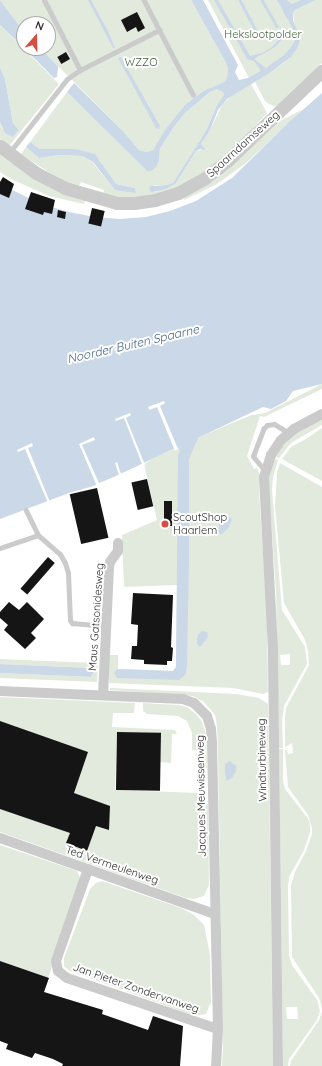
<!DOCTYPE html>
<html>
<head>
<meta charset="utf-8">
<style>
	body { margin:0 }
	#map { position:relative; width:322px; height:1066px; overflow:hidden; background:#fff; font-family:Quicksand,sans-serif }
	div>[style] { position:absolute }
	.green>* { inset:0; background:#e2eadd }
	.water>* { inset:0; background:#cbd8e8 }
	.pier>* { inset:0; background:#fff }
	.stream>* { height:2.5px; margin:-1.25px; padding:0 1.25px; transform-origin:1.25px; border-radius:1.25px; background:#cbd8e8 }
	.building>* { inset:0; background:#151515; transform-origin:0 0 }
	.service>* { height:5px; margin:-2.5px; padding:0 2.5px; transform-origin:2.5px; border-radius:2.5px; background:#cbcbcb }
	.minor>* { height:10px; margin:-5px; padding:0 5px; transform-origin:5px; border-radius:5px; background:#cbcbcb }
	.tertiary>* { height:13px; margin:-6.5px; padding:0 6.5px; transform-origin:6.5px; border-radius:6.5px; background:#cbcbcb }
	.dots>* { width:11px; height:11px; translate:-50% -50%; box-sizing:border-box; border:2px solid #fff; border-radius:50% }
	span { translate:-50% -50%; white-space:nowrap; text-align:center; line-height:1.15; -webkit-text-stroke:4px #fff; paint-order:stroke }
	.park-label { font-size:11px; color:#4b6640 }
	.street-label { font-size:11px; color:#2e2e2e }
	.poi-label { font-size:11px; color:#2e2e2e }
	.left { translate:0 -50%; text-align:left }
	.water-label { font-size:12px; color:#446289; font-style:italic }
	.north { position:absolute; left:16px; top:16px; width:40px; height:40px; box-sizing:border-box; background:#fff; border:1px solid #ababab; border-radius:50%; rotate:20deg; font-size:11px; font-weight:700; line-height:16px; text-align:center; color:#2e2e2e }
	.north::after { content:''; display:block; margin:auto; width:14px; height:18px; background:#d54f40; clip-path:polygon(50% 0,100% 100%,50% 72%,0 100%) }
</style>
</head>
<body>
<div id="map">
	<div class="green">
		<i style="clip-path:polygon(0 0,191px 0,225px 61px,228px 69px,227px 78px,224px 82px,205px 90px,163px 136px,153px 150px,146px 152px,139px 150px,123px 131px,40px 48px,48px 48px,48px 24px,24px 24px,24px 32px)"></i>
		<i style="clip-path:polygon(208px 0,309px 0,288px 12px,296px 32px,297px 45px,284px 60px,250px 80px)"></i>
		<i style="clip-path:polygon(316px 0,322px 0,322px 63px,279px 108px,269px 104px,265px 101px,255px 82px,285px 62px,298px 47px,293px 13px,295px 10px)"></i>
		<i style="clip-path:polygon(0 25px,59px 84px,9px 146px,0 139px,0 122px,2px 128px,13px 137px,19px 130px,13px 123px,5px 79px,0 67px)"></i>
		<i style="clip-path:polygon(251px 84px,267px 113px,237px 146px,214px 166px,181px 186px,136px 200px,103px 195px,104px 190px,81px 182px,78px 188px,50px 173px,21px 154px,26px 147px,39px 158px,59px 155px,82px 156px,92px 162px,115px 190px,135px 188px,116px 184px,103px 168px,100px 160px,75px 149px,40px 149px,30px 142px,67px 92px,147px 171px,159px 161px,160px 149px,173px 128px,185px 113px,210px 92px,217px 89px,223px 92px,224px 95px,217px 105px,206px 131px,173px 183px,167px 185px,154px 185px,155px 192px,178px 180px,196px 151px,204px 149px,205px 148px,201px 144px,210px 130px,222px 105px,232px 95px)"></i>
		<i style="clip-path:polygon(303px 109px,246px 163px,217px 184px,184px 200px,185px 196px,228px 169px,280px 121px)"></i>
		<i style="clip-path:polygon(0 153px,85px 200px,84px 204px,49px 196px,11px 179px,0 172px)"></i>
		<i style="clip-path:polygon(322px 384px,322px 389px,264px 417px,260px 416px,247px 456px,254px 469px,257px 468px,260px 476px,259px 492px,267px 615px,268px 692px,263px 694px,233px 688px,109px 683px,109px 655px,118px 655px,118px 669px,173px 671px,176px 667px,177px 585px,124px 587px,122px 535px,157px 520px,144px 464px,154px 458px,227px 425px,252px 415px,265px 413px)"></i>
		<i style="clip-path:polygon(322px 419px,322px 425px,291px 443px,279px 458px,276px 457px,285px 442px,295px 434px)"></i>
		<i style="clip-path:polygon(322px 428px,322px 481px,282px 459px,291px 447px,306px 439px)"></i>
		<i style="clip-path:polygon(evenodd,275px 459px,278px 460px,273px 477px,272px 490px,282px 610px,305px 647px,307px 664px,284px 706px,282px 722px,283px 748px,279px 748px,276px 591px,269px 489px,269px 476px,275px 459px,290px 654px,290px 665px,281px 665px,280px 655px,290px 654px)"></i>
		<i style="clip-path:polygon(280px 463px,322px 487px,322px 1009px,319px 998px,292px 957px,291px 885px,295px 872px,306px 851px,312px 834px,312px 828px,308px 815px,288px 787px,285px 750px,287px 750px,288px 754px,293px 753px,292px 743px,285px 747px,285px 717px,286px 708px,309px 665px,308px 651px,305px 640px,284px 603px,275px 506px,277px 473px)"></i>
		<i style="clip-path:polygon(0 659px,95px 663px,95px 660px,98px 663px,97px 682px,0 678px,0 673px,91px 677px,94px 671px,91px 668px,0 664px)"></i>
		<i style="clip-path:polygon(110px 688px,236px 694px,259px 698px,268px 704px,273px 1066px,222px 1066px,223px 1049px,218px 752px,217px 726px,215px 715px,204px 702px,193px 696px,110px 690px)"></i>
		<i style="clip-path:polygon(0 697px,135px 703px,134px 713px,113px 713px,112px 727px,175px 730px,177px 734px,172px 734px,171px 763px,160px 762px,161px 733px,117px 732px,115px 790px,199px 793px,199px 803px,208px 804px,209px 885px,204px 896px,194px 899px,186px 898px,0 832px)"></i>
		<i style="clip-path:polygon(143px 703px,178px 705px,187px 707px,196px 714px,202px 722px,206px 734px,207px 768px,198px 768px,198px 751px,192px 750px,192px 733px,187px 721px,178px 716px,147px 714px,143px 711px)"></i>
		<i style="clip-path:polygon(evenodd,279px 749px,283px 749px,283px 781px,285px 789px,309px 820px,310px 825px,310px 832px,304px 850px,289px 877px,288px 887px,289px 955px,292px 965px,317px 1000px,320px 1011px,317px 1020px,289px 1059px,288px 1066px,283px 1066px,279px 749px,286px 1007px,297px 1007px,298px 1019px,287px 1019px,286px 1007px)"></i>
		<i style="clip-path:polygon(0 845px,77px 871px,80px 877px,81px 885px,48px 978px,0 961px)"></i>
		<i style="clip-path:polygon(102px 881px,181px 908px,194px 915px,204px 925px,210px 955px,211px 1002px,206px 1014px,195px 1016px,70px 971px,64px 966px,64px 958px,90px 889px,96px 883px)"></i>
		<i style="clip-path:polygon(322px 1012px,322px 1066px,290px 1066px,291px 1061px,319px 1020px)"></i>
	</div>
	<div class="water">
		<i style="clip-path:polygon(0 0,24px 32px,24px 48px,0 25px)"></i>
		<i style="clip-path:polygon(88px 0,91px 0,109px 33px,115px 48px,113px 48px)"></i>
		<i style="clip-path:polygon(191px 0,203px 0,238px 65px,235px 72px,239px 80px,248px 78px,261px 71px,254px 61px,247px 59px,245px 55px,214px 0,218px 0,250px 56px,262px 53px,272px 47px,284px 34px,286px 35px,275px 47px,254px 59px,266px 68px,284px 55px,291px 47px,296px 39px,295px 33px,277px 0,287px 0,292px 4px,301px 0,316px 0,295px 10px,293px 13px,293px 20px,300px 38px,298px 47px,291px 57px,268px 74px,227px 99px,218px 110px,210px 130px,201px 144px,205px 148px,204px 150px,200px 149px,196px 151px,176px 183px,166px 189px,151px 192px,149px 188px,151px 186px,167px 185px,173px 183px,206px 131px,217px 105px,224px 95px,223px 92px,217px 89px,210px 92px,185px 113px,173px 128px,160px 149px,159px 161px,156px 167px,151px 171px,147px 171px,67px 92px,74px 83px,123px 131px,139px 150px,146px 152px,153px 150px,165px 130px,185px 105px,205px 90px,224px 82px,227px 78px,228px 69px,225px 61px)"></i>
		<i style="clip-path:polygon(24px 48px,40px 48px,58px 66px,57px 77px,54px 78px)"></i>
		<i style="clip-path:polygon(121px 57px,160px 126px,159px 129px,156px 128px,143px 104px,118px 58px)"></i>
		<i style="clip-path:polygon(0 67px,5px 79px,13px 123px,19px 130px,13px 137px,5px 133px,0 122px)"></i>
		<i style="clip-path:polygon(322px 93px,322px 384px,293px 391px,286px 401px,271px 409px,263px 407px,198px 438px,189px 459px,189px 561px,187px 665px,186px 674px,179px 680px,117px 678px,114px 673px,117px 669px,173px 671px,176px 667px,178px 456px,180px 450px,178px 447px,169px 451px,97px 485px,69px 493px,0 519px,0 184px,41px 204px,69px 212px,95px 217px,120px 219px,146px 217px,170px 211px,196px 201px,232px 178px,290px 121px)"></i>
		<i style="clip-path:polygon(30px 142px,40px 149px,75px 149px,95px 154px,116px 184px,135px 188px,136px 193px,115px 190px,93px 162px,82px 156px,59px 155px,39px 158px,26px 147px)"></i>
		<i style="clip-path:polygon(224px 515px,230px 517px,232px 520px,228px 528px,221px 535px,218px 532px,219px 526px,222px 517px)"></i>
		<i style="clip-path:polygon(202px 631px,207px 632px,208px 637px,200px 647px,197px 644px,197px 639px,198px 635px)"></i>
		<i style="clip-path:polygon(0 664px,91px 668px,94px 671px,91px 677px,0 673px)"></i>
		<i style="clip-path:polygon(230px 761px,236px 766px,236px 771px,232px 778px,227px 781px,225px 773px,225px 764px)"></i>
	</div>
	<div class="pier">
		<i style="clip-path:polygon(164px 401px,165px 403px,160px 406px,178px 449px,175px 451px,157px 407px,149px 410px,148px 407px)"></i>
		<i style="clip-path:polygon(130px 413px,131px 415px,126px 418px,145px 465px,94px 487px,96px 484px,79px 444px,94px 437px,95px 440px,82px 445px,99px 483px,119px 475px,115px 463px,117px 462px,121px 474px,142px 464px,124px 418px,116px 421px,115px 419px)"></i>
		<i style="clip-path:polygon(32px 443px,33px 446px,28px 448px,50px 502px,48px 503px,25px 449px,18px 452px,17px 450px)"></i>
	</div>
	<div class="stream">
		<i style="left:240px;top:0;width:41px;rotate:62.2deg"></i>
		<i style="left:262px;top:0;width:30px;rotate:60deg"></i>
	</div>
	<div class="building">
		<i style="clip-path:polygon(137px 12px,145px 28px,138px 32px,136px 27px,127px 32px,121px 20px)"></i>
		<i style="left:66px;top:52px;width:8px;height:10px;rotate:60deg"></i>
		<i style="clip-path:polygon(3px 177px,14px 184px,9px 198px,0 194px,0 182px)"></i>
		<i style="clip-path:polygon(31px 192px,55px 200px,52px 214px,44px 212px,43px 215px,25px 209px)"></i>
		<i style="left:92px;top:208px;width:13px;height:16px;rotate:13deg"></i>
		<i style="clip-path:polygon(58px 210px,66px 212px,65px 219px,57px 217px)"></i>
		<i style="left:147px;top:479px;width:28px;height:16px;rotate:77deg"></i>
		<i style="left:97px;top:488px;width:51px;height:28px;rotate:77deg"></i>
		<i style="left:164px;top:501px;width:8px;height:25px"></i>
		<i style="left:48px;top:557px;width:9px;height:42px;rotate:41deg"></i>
		<i style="clip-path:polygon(133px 593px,173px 595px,171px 647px,173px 648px,172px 661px,167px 661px,167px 665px,144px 664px,144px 660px,131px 659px,132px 646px,137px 646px,138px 625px,131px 624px)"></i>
		<i style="clip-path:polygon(9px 602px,19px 610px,27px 602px,44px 619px,31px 633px,36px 638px,25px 649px,4px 630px,8px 625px,0 618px,0 612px)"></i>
		<i style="clip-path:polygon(0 721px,88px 752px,74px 793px,110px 806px,109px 830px,96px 826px,87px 851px,66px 843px,70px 833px,0 809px)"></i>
		<i style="left:117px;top:732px;width:44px;height:58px;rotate:1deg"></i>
		<i style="clip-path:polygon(0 961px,49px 978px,44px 992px,103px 1010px,102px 1014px,148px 1030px,153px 1016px,183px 1026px,180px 1066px,62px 1066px,63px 1064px,53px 1059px,35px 1053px,32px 1058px,6px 1049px,8px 1044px,0 1041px)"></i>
	</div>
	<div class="service">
		<i style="left:44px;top:0;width:79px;rotate:62.8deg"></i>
		<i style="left:159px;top:30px;width:73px;rotate:62.4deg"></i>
		<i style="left:9px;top:153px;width:94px;rotate:-51.9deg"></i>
		<i style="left:67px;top:79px;width:16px;rotate:-35deg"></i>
		<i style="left:80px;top:70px;width:89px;rotate:-26.9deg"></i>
		<i style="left:159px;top:30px;width:34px;rotate:-117deg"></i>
		<i style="left:265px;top:471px;width:19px;rotate:-129deg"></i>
		<i style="left:253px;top:456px;width:30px;rotate:-69deg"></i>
		<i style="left:264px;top:428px;width:4px;rotate:-45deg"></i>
		<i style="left:267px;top:425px;width:7px;rotate:-8deg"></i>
		<i style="left:274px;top:424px;width:17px;rotate:31deg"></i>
		<i style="left:38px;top:535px;width:29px;rotate:41deg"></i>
		<i style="left:60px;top:554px;width:10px;rotate:61deg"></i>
		<i style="left:65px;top:563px;width:10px;rotate:73deg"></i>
		<i style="left:68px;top:573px;width:47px;rotate:87.6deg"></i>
		<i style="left:70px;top:620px;width:4px;rotate:56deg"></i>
		<i style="left:72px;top:623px;width:34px;rotate:5deg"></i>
		<i style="left:0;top:548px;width:40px;rotate:-18.9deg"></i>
		<i style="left:38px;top:535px;width:28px;rotate:-116deg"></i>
	</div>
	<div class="minor">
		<i style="left:0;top:691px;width:183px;rotate:2.5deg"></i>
		<i style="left:183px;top:699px;width:12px;rotate:20deg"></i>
		<i style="left:194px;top:703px;width:18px;rotate:45deg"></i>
		<i style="left:207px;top:716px;width:14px;rotate:73deg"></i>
		<i style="left:211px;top:729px;width:14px;rotate:86deg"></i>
		<i style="left:212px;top:743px;width:286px;rotate:88.8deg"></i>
		<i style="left:218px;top:1029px;width:37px;rotate:93deg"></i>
		<i style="left:103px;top:695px;width:128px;rotate:-87.3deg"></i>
		<i style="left:109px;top:567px;width:5px;rotate:-79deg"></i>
		<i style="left:110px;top:562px;width:14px;rotate:-54deg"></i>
		<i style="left:118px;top:551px;width:8px;rotate:-90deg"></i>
		<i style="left:0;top:838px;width:228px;rotate:19.5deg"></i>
		<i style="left:88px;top:869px;width:97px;rotate:109.2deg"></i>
		<i style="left:56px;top:961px;width:10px;rotate:79deg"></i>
		<i style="left:58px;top:971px;width:11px;rotate:38deg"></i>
		<i style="left:67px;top:978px;width:159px;rotate:18.7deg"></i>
		<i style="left:278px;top:1066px;width:416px;rotate:-90.7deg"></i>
		<i style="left:273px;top:650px;width:173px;rotate:-93deg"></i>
		<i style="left:264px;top:477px;width:23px;rotate:-72deg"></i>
		<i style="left:271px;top:455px;width:18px;rotate:-56deg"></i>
		<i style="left:281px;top:440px;width:17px;rotate:-40deg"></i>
		<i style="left:294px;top:429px;width:32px;rotate:-28deg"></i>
	</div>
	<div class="tertiary">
		<i style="left:0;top:146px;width:45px;rotate:36.9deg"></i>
		<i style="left:36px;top:173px;width:33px;rotate:27deg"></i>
		<i style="left:65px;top:188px;width:54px;rotate:16.1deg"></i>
		<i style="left:117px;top:203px;width:17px"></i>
		<i style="left:134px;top:203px;width:21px;rotate:-8deg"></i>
		<i style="left:155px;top:200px;width:24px;rotate:-17deg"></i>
		<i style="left:178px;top:193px;width:31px;rotate:-29deg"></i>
		<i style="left:205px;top:178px;width:28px;rotate:-38deg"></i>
		<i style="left:227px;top:161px;width:131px;rotate:-43.5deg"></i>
	</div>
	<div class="dots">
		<i style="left:165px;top:524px;background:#d54f40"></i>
	</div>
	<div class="park-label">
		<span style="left:263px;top:34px">Hekslootpolder</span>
		<span style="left:141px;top:62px">WZZO</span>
	</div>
	<div class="street-label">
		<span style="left:243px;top:144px;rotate:-42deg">Spaarndamseweg</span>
		<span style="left:96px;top:617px;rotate:-86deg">Maus Gatsonidesweg</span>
		<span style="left:262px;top:760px;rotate:-91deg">Windturbineweg</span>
		<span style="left:201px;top:796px;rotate:-91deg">Jacques Meuwissenweg</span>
		<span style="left:112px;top:865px;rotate:19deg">Ted Vermeulenweg</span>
		<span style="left:136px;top:988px;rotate:19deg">Jan Pieter Zondervanweg</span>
	</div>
	<div class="poi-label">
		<span class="left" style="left:173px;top:524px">ScoutShop<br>Haarlem</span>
	</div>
	<div class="water-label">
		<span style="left:133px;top:344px;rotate:-13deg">Noorder Buiten Spaarne</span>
	</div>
	<div class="north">N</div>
</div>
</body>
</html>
